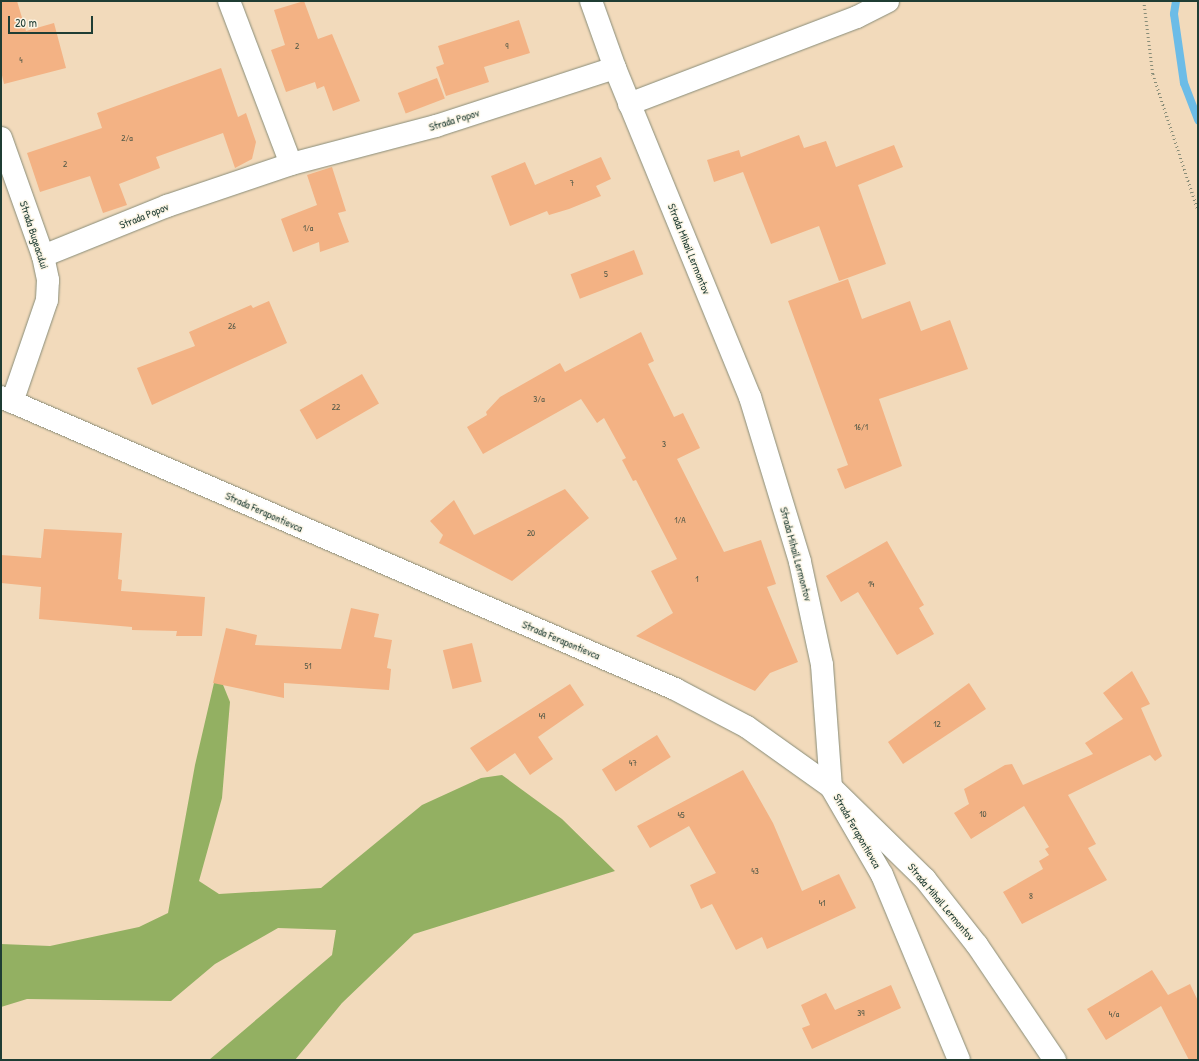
<!DOCTYPE html>
<html>
<head>
<meta charset="utf-8">
<style>
	body { margin:0 }
	#map { position:relative; width:1199px; height:1061px; overflow:hidden; background:#f2dabb; font-family:"Patrick Hand",sans-serif }
	div>[style] { position:absolute }
	.forest>* { inset:0; background:#93b062 }
	.stream>* { height:8px; margin:-4px; padding:0 4px; transform-origin:4px; border-radius:4px; background:#6cbce7 }
	.building>* { inset:0; background:#f3b284; transform-origin:0 0 }
	.path>* { height:2.5px; margin-top:-1.25px; transform-origin:0; background:repeating-linear-gradient(90deg,#888c78 0 1px,transparent 0 4px) }
	.roads { filter:drop-shadow(0 0 1px #888c78) drop-shadow(0 0 1px #888c78) }
	.street>* { height:22px; margin:-11px; padding:0 11px; transform-origin:11px; border-radius:11px; background:#fff }
	.secondary>* { height:22px; margin:-11px; padding:0 11px; transform-origin:11px; border-radius:11px; background:#fff }
	span { translate:-50% -50%; white-space:nowrap; text-align:center; line-height:1.15; -webkit-text-stroke:3px #fcf5e5; paint-order:stroke }
	.number-label { font-size:9px; color:#545a48 }
	.number-label span { -webkit-text-stroke-width:0 }
	.street-label { font-size:11px; color:#1f3d34 }
	.frame { position:absolute; inset:0; border:2px solid #1f3d34; pointer-events:none }
	.scale { position:absolute; left:8px; top:16px; width:85px; height:18px; box-sizing:border-box; border:2px solid #1f3d34; border-top:0; padding-left:5px; font-size:12px; line-height:14px; white-space:nowrap; color:#1f3d34; -webkit-text-stroke:3px #fcf5e5; paint-order:stroke }
</style>
</head>
<body>
<div id="map">
	<div class="forest">
		<i style="clip-path:polygon(217px 670px,230px 702px,222px 798px,199px 881px,219px 894px,321px 888px,422px 805px,481px 778px,502px 775px,562px 819px,615px 871px,414px 934px,342px 1003px,295px 1060px,209px 1060px,332px 955px,336px 930px,278px 928px,215px 964px,171px 1001px,27px 999px,1px 1007px,1px 944px,50px 946px,139px 927px,168px 913px,195px 765px)"></i>
	</div>
	<div class="stream">
		<i style="left:1176px;top:1px;width:13px;rotate:99deg"></i>
		<i style="left:1174px;top:14px;width:70px;rotate:81.8deg"></i>
		<i style="left:1184px;top:83px;width:40px;rotate:69deg"></i>
	</div>
	<div class="building">
		<i style="clip-path:polygon(1px 1px,17px 1px,26px 31px,54px 23px,66px 68px,4px 84px,1px 71px)"></i>
		<i style="clip-path:polygon(304px 1px,318px 39px,332px 34px,360px 101px,333px 111px,324px 86px,317px 89px,315px 82px,286px 92px,271px 50px,285px 45px,274px 10px)"></i>
		<i style="clip-path:polygon(519px 20px,530px 53px,484px 67px,489px 82px,446px 96px,436px 67px,444px 64px,438px 46px)"></i>
		<i style="clip-path:polygon(221px 68px,238px 117px,246px 113px,256px 142px,252px 159px,235px 168px,223px 133px,156px 157px,160px 168px,119px 184px,127px 205px,103px 213px,90px 176px,40px 192px,27px 153px,102px 128px,97px 113px)"></i>
		<i style="left:437px;top:78px;width:22px;height:42px;rotate:69deg"></i>
		<i style="clip-path:polygon(799px 135px,804px 148px,826px 141px,836px 167px,894px 145px,903px 167px,858px 185px,886px 264px,839px 281px,819px 226px,771px 244px,743px 172px,714px 182px,707px 160px,739px 150px,741px 157px)"></i>
		<i style="clip-path:polygon(601px 157px,611px 179px,596px 186px,601px 196px,569px 209px,549px 215px,547px 211px,510px 226px,491px 176px,525px 162px,535px 185px)"></i>
		<i style="clip-path:polygon(332px 167px,346px 211px,338px 213px,349px 242px,320px 252px,319px 242px,293px 252px,281px 219px,317px 205px,307px 175px)"></i>
		<i style="left:634px;top:250px;width:26px;height:68px;rotate:69deg"></i>
		<i style="clip-path:polygon(848px 279px,862px 319px,910px 301px,921px 331px,950px 320px,968px 369px,879px 399px,902px 466px,845px 489px,837px 469px,848px 465px,788px 301px)"></i>
		<i style="clip-path:polygon(269px 301px,287px 343px,152px 405px,137px 368px,195px 346px,189px 332px,251px 305px,253px 308px)"></i>
		<i style="clip-path:polygon(641px 332px,654px 361px,648px 364px,674px 417px,683px 413px,700px 448px,677px 459px,724px 552px,761px 540px,776px 584px,767px 587px,798px 662px,770px 673px,755px 691px,636px 636px,673px 613px,651px 571px,677px 559px,636px 480px,633px 481px,622px 460px,626px 458px,604px 418px,597px 423px,581px 399px,483px 454px,467px 427px,487px 415px,486px 412px,500px 397px,560px 363px,565px 372px)"></i>
		<i style="left:362px;top:374px;width:34px;height:72px;rotate:60deg"></i>
		<i style="clip-path:polygon(565px 489px,589px 518px,512px 581px,439px 543px,443px 535px,430px 521px,454px 500px,474px 535px)"></i>
		<i style="clip-path:polygon(44px 529px,122px 533px,118px 579px,122px 580px,121px 591px,205px 597px,202px 636px,176px 636px,177px 631px,132px 630px,132px 627px,39px 619px,41px 587px,1px 583px,1px 555px,41px 558px)"></i>
		<i style="clip-path:polygon(887px 541px,924px 605px,919px 608px,934px 634px,897px 655px,858px 592px,841px 602px,826px 576px)"></i>
		<i style="clip-path:polygon(351px 608px,379px 614px,374px 637px,392px 640px,387px 668px,391px 669px,389px 690px,284px 683px,284px 698px,213px 683px,226px 628px,257px 635px,255px 645px,341px 649px)"></i>
		<i style="left:472px;top:643px;width:40px;height:30px;rotate:76deg"></i>
		<i style="clip-path:polygon(1132px 671px,1150px 704px,1141px 708px,1162px 756px,1155px 761px,1150px 755px,1068px 795px,1096px 844px,1088px 848px,1107px 880px,1022px 924px,1003px 892px,1043px 869px,1039px 861px,1049px 855px,1045px 849px,1049px 847px,1024px 806px,971px 839px,954px 813px,969px 804px,964px 789px,1005px 765px,1012px 764px,1023px 785px,1093px 754px,1085px 743px,1123px 719px,1103px 693px)"></i>
		<i style="clip-path:polygon(969px 683px,986px 709px,903px 764px,888px 742px)"></i>
		<i style="clip-path:polygon(570px 684px,584px 705px,538px 737px,553px 759px,530px 775px,515px 753px,487px 772px,470px 748px)"></i>
		<i style="left:657px;top:735px;width:26px;height:65px;rotate:58deg"></i>
		<i style="clip-path:polygon(743px 770px,773px 823px,802px 891px,839px 874px,856px 908px,767px 949px,762px 937px,736px 950px,712px 904px,701px 909px,690px 885px,716px 873px,689px 826px,650px 848px,637px 826px)"></i>
		<i style="clip-path:polygon(1152px 970px,1168px 995px,1190px 984px,1198px 1001px,1198px 1060px,1189px 1060px,1161px 1006px,1106px 1040px,1087px 1009px)"></i>
		<i style="clip-path:polygon(891px 985px,901px 1008px,812px 1049px,802px 1028px,810px 1025px,801px 1005px,826px 993px,835px 1010px)"></i>
	</div>
	<div class="path">
		<i style="left:1144px;top:1px;width:74px;rotate:83deg"></i>
		<i style="left:1153px;top:74px;width:143px;rotate:71.7deg"></i>
	</div>
	<div class="roads">
		<div class="street">
			<i style="left:229px;top:1px;width:174px;rotate:69.2deg"></i>
			<i style="left:591px;top:1px;width:71px;rotate:70.3deg"></i>
			<i style="left:615px;top:68px;width:356px;rotate:67.7deg"></i>
			<i style="left:750px;top:397px;width:172px;rotate:73.1deg"></i>
			<i style="left:800px;top:562px;width:105px;rotate:77.9deg"></i>
			<i style="left:822px;top:665px;width:122px;rotate:85.8deg"></i>
			<i style="left:831px;top:787px;width:102px;rotate:59.9deg"></i>
			<i style="left:882px;top:875px;width:200px;rotate:67.4deg"></i>
			<i style="left:629px;top:104px;width:244px;rotate:-20.9deg"></i>
			<i style="left:857px;top:17px;width:35px;rotate:-27deg"></i>
			<i style="left:1px;top:138px;width:125px;rotate:70.4deg"></i>
			<i style="left:43px;top:256px;width:25px;rotate:78deg"></i>
			<i style="left:48px;top:280px;width:20px;rotate:93deg"></i>
			<i style="left:47px;top:300px;width:108px;rotate:108.9deg"></i>
			<i style="left:43px;top:256px;width:134px;rotate:-22deg"></i>
			<i style="left:167px;top:206px;width:131px;rotate:-18.7deg"></i>
			<i style="left:291px;top:164px;width:150px;rotate:-14.7deg"></i>
			<i style="left:436px;top:126px;width:188px;rotate:-18deg"></i>
		</div>
		<div class="secondary">
			<i style="left:1px;top:397px;width:735px;rotate:23.42deg"></i>
			<i style="left:675px;top:689px;width:81px;rotate:27.8deg"></i>
			<i style="left:747px;top:727px;width:103px;rotate:35.5deg"></i>
			<i style="left:831px;top:787px;width:132px;rotate:44.4deg"></i>
			<i style="left:925px;top:879px;width:84px;rotate:51.8deg"></i>
			<i style="left:977px;top:945px;width:139px;rotate:55.9deg"></i>
		</div>
	</div>
	<div class="number-label">
		<span style="left:297px;top:46px">2</span>
		<span style="left:507px;top:46px">9</span>
		<span style="left:21px;top:60px">4</span>
		<span style="left:127px;top:138px">2/a</span>
		<span style="left:65px;top:164px">2</span>
		<span style="left:572px;top:183px">7</span>
		<span style="left:308px;top:228px">1/a</span>
		<span style="left:606px;top:274px">5</span>
		<span style="left:232px;top:326px">26</span>
		<span style="left:539px;top:399px">3/a</span>
		<span style="left:336px;top:407px">22</span>
		<span style="left:861px;top:427px">16/1</span>
		<span style="left:664px;top:444px">3</span>
		<span style="left:680px;top:520px">1/A</span>
		<span style="left:531px;top:533px">20</span>
		<span style="left:697px;top:579px">1</span>
		<span style="left:871px;top:584px">14</span>
		<span style="left:308px;top:666px">51</span>
		<span style="left:542px;top:716px">49</span>
		<span style="left:937px;top:724px">12</span>
		<span style="left:633px;top:763px">47</span>
		<span style="left:983px;top:814px">10</span>
		<span style="left:681px;top:815px">45</span>
		<span style="left:755px;top:871px">43</span>
		<span style="left:1031px;top:896px">8</span>
		<span style="left:822px;top:903px">41</span>
		<span style="left:861px;top:1013px">39</span>
		<span style="left:1114px;top:1014px">4/a</span>
	</div>
	<div class="street-label">
		<span style="left:454px;top:120px;rotate:-17deg">Strada Popov</span>
		<span style="left:144px;top:216px;rotate:-22deg">Strada Popov</span>
		<span style="left:34px;top:235px;rotate:72deg">Strada Bugeacului</span>
		<span style="left:689px;top:249px;rotate:68deg">Strada Mihail Lermontov</span>
		<span style="left:264px;top:512px;rotate:24deg">Strada Ferapontievca</span>
		<span style="left:796px;top:554px;rotate:75deg">Strada Mihail Lermontov</span>
		<span style="left:561px;top:640px;rotate:23deg">Strada Ferapontievca</span>
		<span style="left:857px;top:831px;rotate:60deg">Strada Ferapontievca</span>
		<span style="left:941px;top:902px;rotate:50deg">Strada Mihail Lermontov</span>
	</div>
	<div class="frame"></div>
	<div class="scale">20 m</div>
</div>
</body>
</html>
